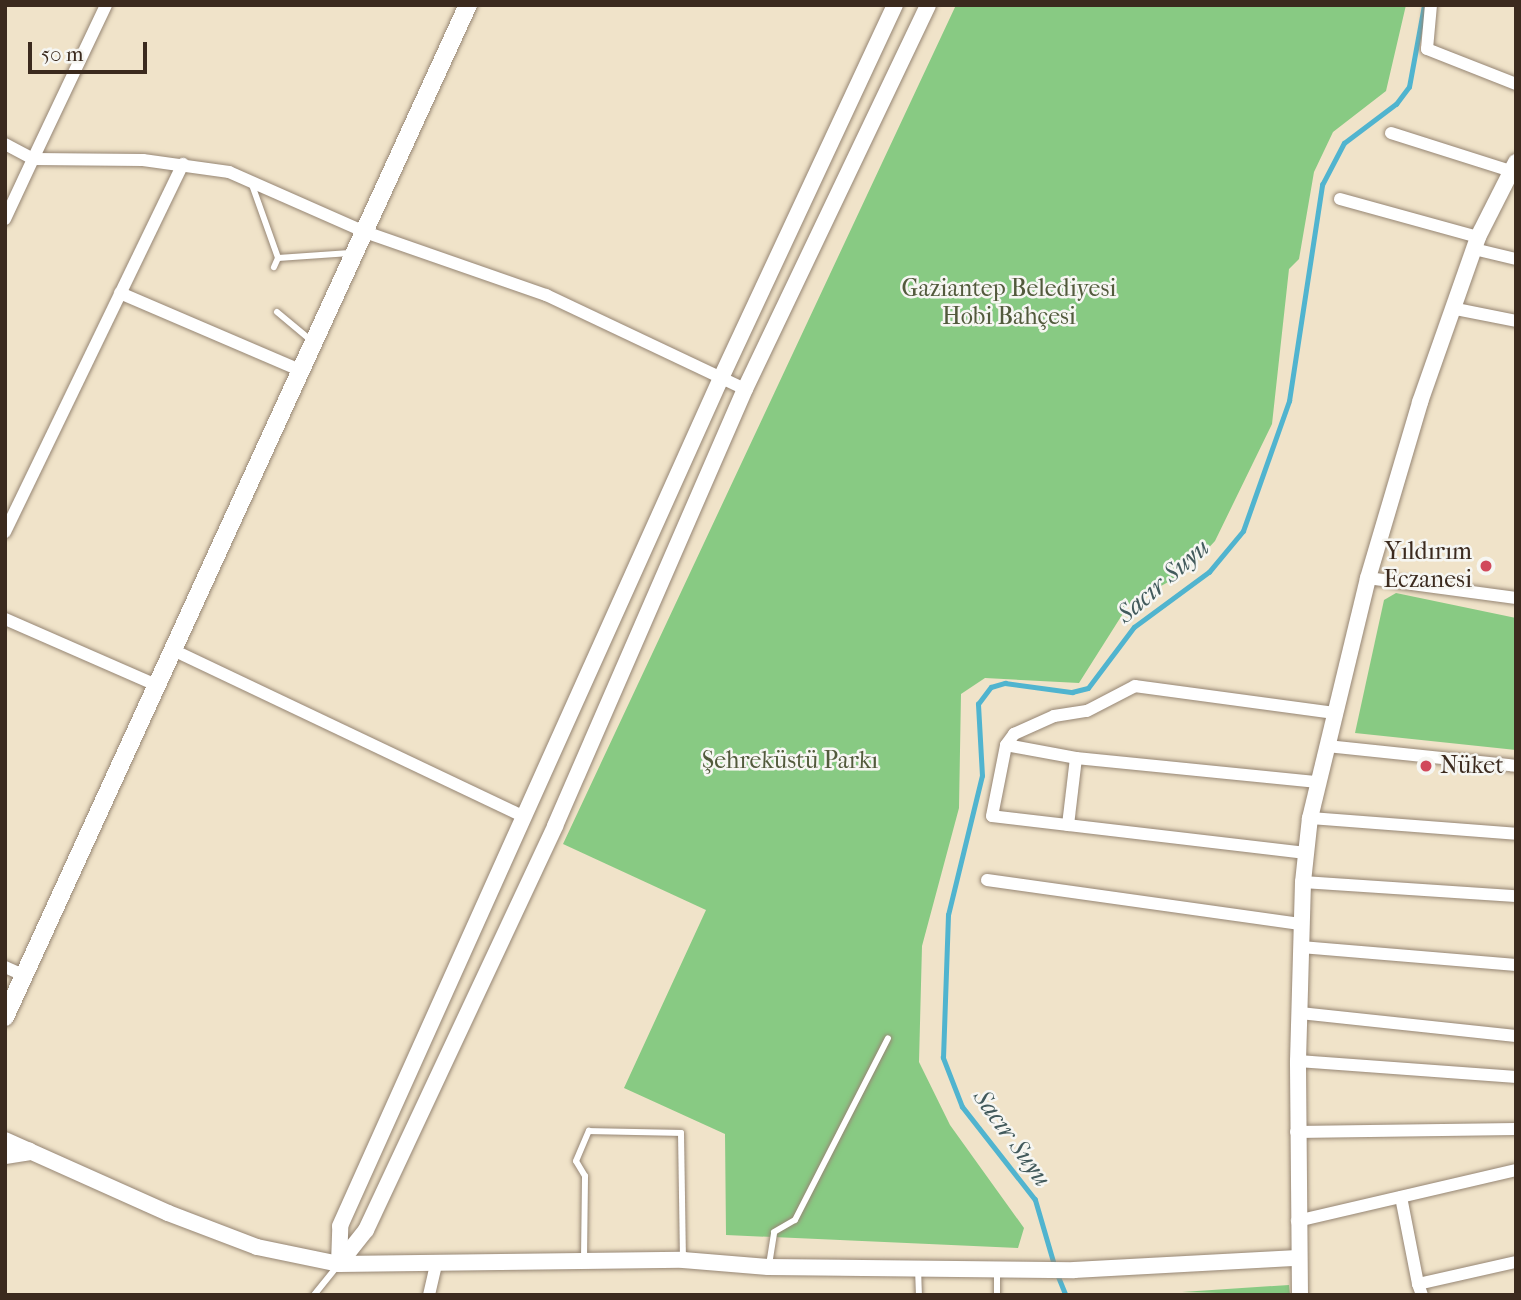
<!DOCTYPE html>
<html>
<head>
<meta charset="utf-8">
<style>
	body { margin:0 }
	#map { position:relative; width:1521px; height:1300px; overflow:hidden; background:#f0e3c9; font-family:"IM FELL French Canon",serif }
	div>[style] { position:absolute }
	.green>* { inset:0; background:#88ca83 }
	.stream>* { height:4.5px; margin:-2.25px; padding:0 2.25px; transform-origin:2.25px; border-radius:2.25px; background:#50b4cf }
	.roads { filter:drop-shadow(0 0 2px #968674) drop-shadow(0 0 2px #968674) }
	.service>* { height:6px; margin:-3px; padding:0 3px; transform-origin:3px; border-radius:3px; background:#fff }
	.minor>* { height:12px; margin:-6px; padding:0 6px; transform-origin:6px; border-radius:6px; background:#fff }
	.tertiary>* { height:16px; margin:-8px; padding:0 8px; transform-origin:8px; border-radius:8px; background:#fff }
	.secondary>* { height:18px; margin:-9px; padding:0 9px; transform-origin:9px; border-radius:9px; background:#fff }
	.dots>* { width:19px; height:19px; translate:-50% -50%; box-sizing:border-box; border:4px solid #f6f6f2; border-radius:50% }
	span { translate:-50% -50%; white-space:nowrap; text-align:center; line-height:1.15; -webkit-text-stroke:5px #f6f6f2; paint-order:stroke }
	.park-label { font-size:24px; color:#525a3c }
	.poi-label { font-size:24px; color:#3b2a1e }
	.right { translate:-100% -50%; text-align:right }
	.left { translate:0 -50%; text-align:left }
	.water-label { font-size:26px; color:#425a5c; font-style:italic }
	.frame { position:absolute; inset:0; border:7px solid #3b2a1e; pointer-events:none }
	.scale { position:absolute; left:28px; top:42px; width:119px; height:32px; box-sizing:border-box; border:4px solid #3b2a1e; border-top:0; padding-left:9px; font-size:21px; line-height:24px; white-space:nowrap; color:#3b2a1e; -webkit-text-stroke:5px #f6f6f2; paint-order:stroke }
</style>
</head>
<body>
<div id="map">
	<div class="green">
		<i style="clip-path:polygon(956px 5px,1406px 5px,1386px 91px,1333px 132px,1314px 172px,1299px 259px,1289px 269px,1272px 424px,1215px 541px,1186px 572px,1129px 604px,1079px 683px,985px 678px,961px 694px,959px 808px,922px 946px,919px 1062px,950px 1125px,1024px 1228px,1018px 1248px,726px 1235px,725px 1134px,624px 1088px,706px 910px,563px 844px)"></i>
		<i style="clip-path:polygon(1396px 593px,1516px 618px,1516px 750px,1355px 733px,1384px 600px)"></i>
		<i style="clip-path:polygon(1289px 1285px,1290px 1295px,1182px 1292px)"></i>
	</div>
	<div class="stream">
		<i style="left:1054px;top:1265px;width:68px;rotate:-106.3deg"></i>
		<i style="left:1035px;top:1200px;width:118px;rotate:-128.1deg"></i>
		<i style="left:962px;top:1107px;width:53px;rotate:-111.2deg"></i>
		<i style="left:943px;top:1058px;width:143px;rotate:-88deg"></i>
		<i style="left:948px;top:915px;width:143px;rotate:-76.3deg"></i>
		<i style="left:982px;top:776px;width:72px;rotate:-93.2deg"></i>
		<i style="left:978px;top:704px;width:21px;rotate:-53deg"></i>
		<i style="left:991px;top:687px;width:15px;rotate:-16deg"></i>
		<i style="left:1005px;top:683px;width:68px;rotate:7.7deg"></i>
		<i style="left:1072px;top:692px;width:16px;rotate:-14deg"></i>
		<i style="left:1088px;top:688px;width:76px;rotate:-53deg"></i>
		<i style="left:1134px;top:627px;width:93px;rotate:-36.3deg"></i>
		<i style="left:1209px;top:572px;width:53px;rotate:-50.3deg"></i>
		<i style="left:1243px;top:531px;width:138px;rotate:-70.5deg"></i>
		<i style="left:1289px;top:401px;width:219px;rotate:-81.3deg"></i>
		<i style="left:1322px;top:185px;width:47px;rotate:-62.4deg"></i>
		<i style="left:1344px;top:143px;width:65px;rotate:-36.9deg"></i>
		<i style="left:1396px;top:104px;width:21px;rotate:-53deg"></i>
		<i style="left:1409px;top:87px;width:83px;rotate:-79.6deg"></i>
		<i style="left:1057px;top:1273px;width:24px;rotate:68deg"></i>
	</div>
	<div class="roads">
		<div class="service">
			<i style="left:251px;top:182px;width:81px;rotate:70.4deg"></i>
			<i style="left:278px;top:258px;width:10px;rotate:114deg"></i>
			<i style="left:278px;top:258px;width:72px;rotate:-4deg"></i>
			<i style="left:277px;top:312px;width:47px;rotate:39.8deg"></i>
			<i style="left:584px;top:1259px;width:83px;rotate:-89.3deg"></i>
			<i style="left:585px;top:1176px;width:17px;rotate:-121deg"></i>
			<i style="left:576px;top:1161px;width:33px;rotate:-67deg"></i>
			<i style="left:589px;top:1131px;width:92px;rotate:1.2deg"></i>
			<i style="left:681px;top:1133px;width:125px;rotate:89.1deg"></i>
			<i style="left:769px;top:1265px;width:33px;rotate:-81deg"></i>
			<i style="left:774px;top:1232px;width:24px;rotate:-30deg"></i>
			<i style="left:795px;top:1220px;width:204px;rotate:-62.9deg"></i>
			<i style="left:918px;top:1268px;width:27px;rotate:88deg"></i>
			<i style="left:314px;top:1295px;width:38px;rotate:-51deg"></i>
			<i style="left:997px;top:1295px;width:26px;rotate:-90deg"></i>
		</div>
		<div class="minor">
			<i style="left:1431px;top:5px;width:44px;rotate:95.2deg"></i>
			<i style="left:1427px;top:49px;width:96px;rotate:21.5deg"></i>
			<i style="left:1391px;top:133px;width:126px;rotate:17.6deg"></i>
			<i style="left:5px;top:144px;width:32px;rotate:28deg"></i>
			<i style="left:33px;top:159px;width:170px;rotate:-64.6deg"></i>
			<i style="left:1340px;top:199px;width:143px;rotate:15.4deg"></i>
			<i style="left:5px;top:219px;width:66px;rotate:-65deg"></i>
			<i style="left:33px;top:159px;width:110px;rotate:0.5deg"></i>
			<i style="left:143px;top:160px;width:87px;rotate:7.9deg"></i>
			<i style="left:229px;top:172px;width:149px;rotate:23.8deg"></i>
			<i style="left:365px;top:232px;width:192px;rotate:19.2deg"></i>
			<i style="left:546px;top:295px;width:220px;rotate:25.3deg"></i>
			<i style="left:1474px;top:249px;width:43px;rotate:13.4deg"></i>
			<i style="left:120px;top:293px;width:198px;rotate:23.2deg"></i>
			<i style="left:1456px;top:309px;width:61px;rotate:11.3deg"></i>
			<i style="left:5px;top:532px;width:409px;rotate:-64.2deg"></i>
			<i style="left:1368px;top:578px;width:149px;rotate:7.7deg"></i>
			<i style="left:5px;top:619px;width:167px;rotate:23.6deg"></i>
			<i style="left:175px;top:651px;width:386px;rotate:25.4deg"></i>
			<i style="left:1006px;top:745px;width:71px;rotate:10.5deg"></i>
			<i style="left:1076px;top:758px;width:243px;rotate:5.7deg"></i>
			<i style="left:1327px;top:746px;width:190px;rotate:6deg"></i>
			<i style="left:1310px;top:818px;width:207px;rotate:4.4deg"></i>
			<i style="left:1068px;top:825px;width:67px;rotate:-83.2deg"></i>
			<i style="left:1306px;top:853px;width:316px;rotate:-173.3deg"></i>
			<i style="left:992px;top:816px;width:72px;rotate:-78.8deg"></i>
			<i style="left:1006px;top:745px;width:14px;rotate:-54deg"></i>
			<i style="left:1014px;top:734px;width:44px;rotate:-24.2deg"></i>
			<i style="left:1054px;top:716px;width:33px;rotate:-9deg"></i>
			<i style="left:1087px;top:711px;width:54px;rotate:-27.5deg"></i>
			<i style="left:1135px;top:686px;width:201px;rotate:7.7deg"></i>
			<i style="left:987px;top:880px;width:318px;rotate:8deg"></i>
			<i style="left:1303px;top:882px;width:213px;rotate:3.8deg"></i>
			<i style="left:1301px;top:947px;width:216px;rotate:4.8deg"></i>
			<i style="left:5px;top:967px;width:22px;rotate:24deg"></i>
			<i style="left:1300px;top:1013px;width:217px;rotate:6.1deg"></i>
			<i style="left:1298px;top:1061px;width:219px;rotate:4.2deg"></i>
			<i style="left:1296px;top:1132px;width:220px;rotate:-0.8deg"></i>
			<i style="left:1401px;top:1197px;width:89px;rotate:78.9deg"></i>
			<i style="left:1297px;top:1221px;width:225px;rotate:-13.1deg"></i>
			<i style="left:429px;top:1295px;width:35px;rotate:-77deg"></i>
			<i style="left:1422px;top:1295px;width:12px;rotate:-110deg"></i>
			<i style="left:1418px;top:1284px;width:100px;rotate:-12.7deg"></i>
		</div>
		<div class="tertiary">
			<i style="left:5px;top:1140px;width:179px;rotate:24.1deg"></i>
			<i style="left:168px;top:1213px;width:95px;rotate:20.9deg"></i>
			<i style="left:257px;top:1247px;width:84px;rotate:11.7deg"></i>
			<i style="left:339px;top:1264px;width:344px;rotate:-0.7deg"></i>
			<i style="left:683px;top:1260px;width:85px;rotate:4.7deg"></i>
			<i style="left:768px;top:1267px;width:306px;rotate:0.6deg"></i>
			<i style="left:1074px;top:1270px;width:224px;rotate:-3.1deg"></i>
			<i style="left:339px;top:1264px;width:43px;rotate:-51.5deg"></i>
			<i style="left:366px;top:1230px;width:446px;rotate:-64.9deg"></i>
			<i style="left:555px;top:826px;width:477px;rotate:-66.5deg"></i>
			<i style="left:745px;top:389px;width:425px;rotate:-64.5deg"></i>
			<i style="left:339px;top:1264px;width:38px;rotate:-88deg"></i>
			<i style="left:340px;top:1226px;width:930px;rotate:-65.81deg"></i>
			<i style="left:721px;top:378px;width:412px;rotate:-65deg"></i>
			<i style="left:1300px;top:1295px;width:234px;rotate:-90.5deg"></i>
			<i style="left:1298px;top:1061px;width:179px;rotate:-88.4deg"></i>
			<i style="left:1303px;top:882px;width:64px;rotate:-83.8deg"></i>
			<i style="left:1310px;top:818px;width:247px;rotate:-76.4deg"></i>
			<i style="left:1368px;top:578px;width:184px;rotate:-73.5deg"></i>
			<i style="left:1420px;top:402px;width:175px;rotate:-70.6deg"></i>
			<i style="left:1478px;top:237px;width:84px;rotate:-63.1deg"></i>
		</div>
		<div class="secondary">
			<i style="left:5px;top:1017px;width:1113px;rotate:-65.42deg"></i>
			<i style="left:5px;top:1155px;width:24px;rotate:-9deg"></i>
		</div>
	</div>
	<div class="dots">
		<i style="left:1486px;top:566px;background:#d1495b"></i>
		<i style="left:1426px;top:766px;background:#d1495b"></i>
	</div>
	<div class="park-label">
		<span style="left:1009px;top:303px">Gaziantep Belediyesi<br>Hobi Bahçesi</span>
		<span style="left:790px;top:761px">Şehreküstü Parkı</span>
	</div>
	<div class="poi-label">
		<span class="right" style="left:1472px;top:566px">Yıldırım<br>Eczanesi</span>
		<span class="left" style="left:1440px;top:766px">Nüket</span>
	</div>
	<div class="water-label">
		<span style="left:1163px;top:581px;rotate:-41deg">Sacır Suyu</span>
		<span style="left:1012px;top:1138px;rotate:54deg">Sacır Suyu</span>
	</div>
	<div class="frame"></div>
	<div class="scale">50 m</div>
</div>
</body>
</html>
